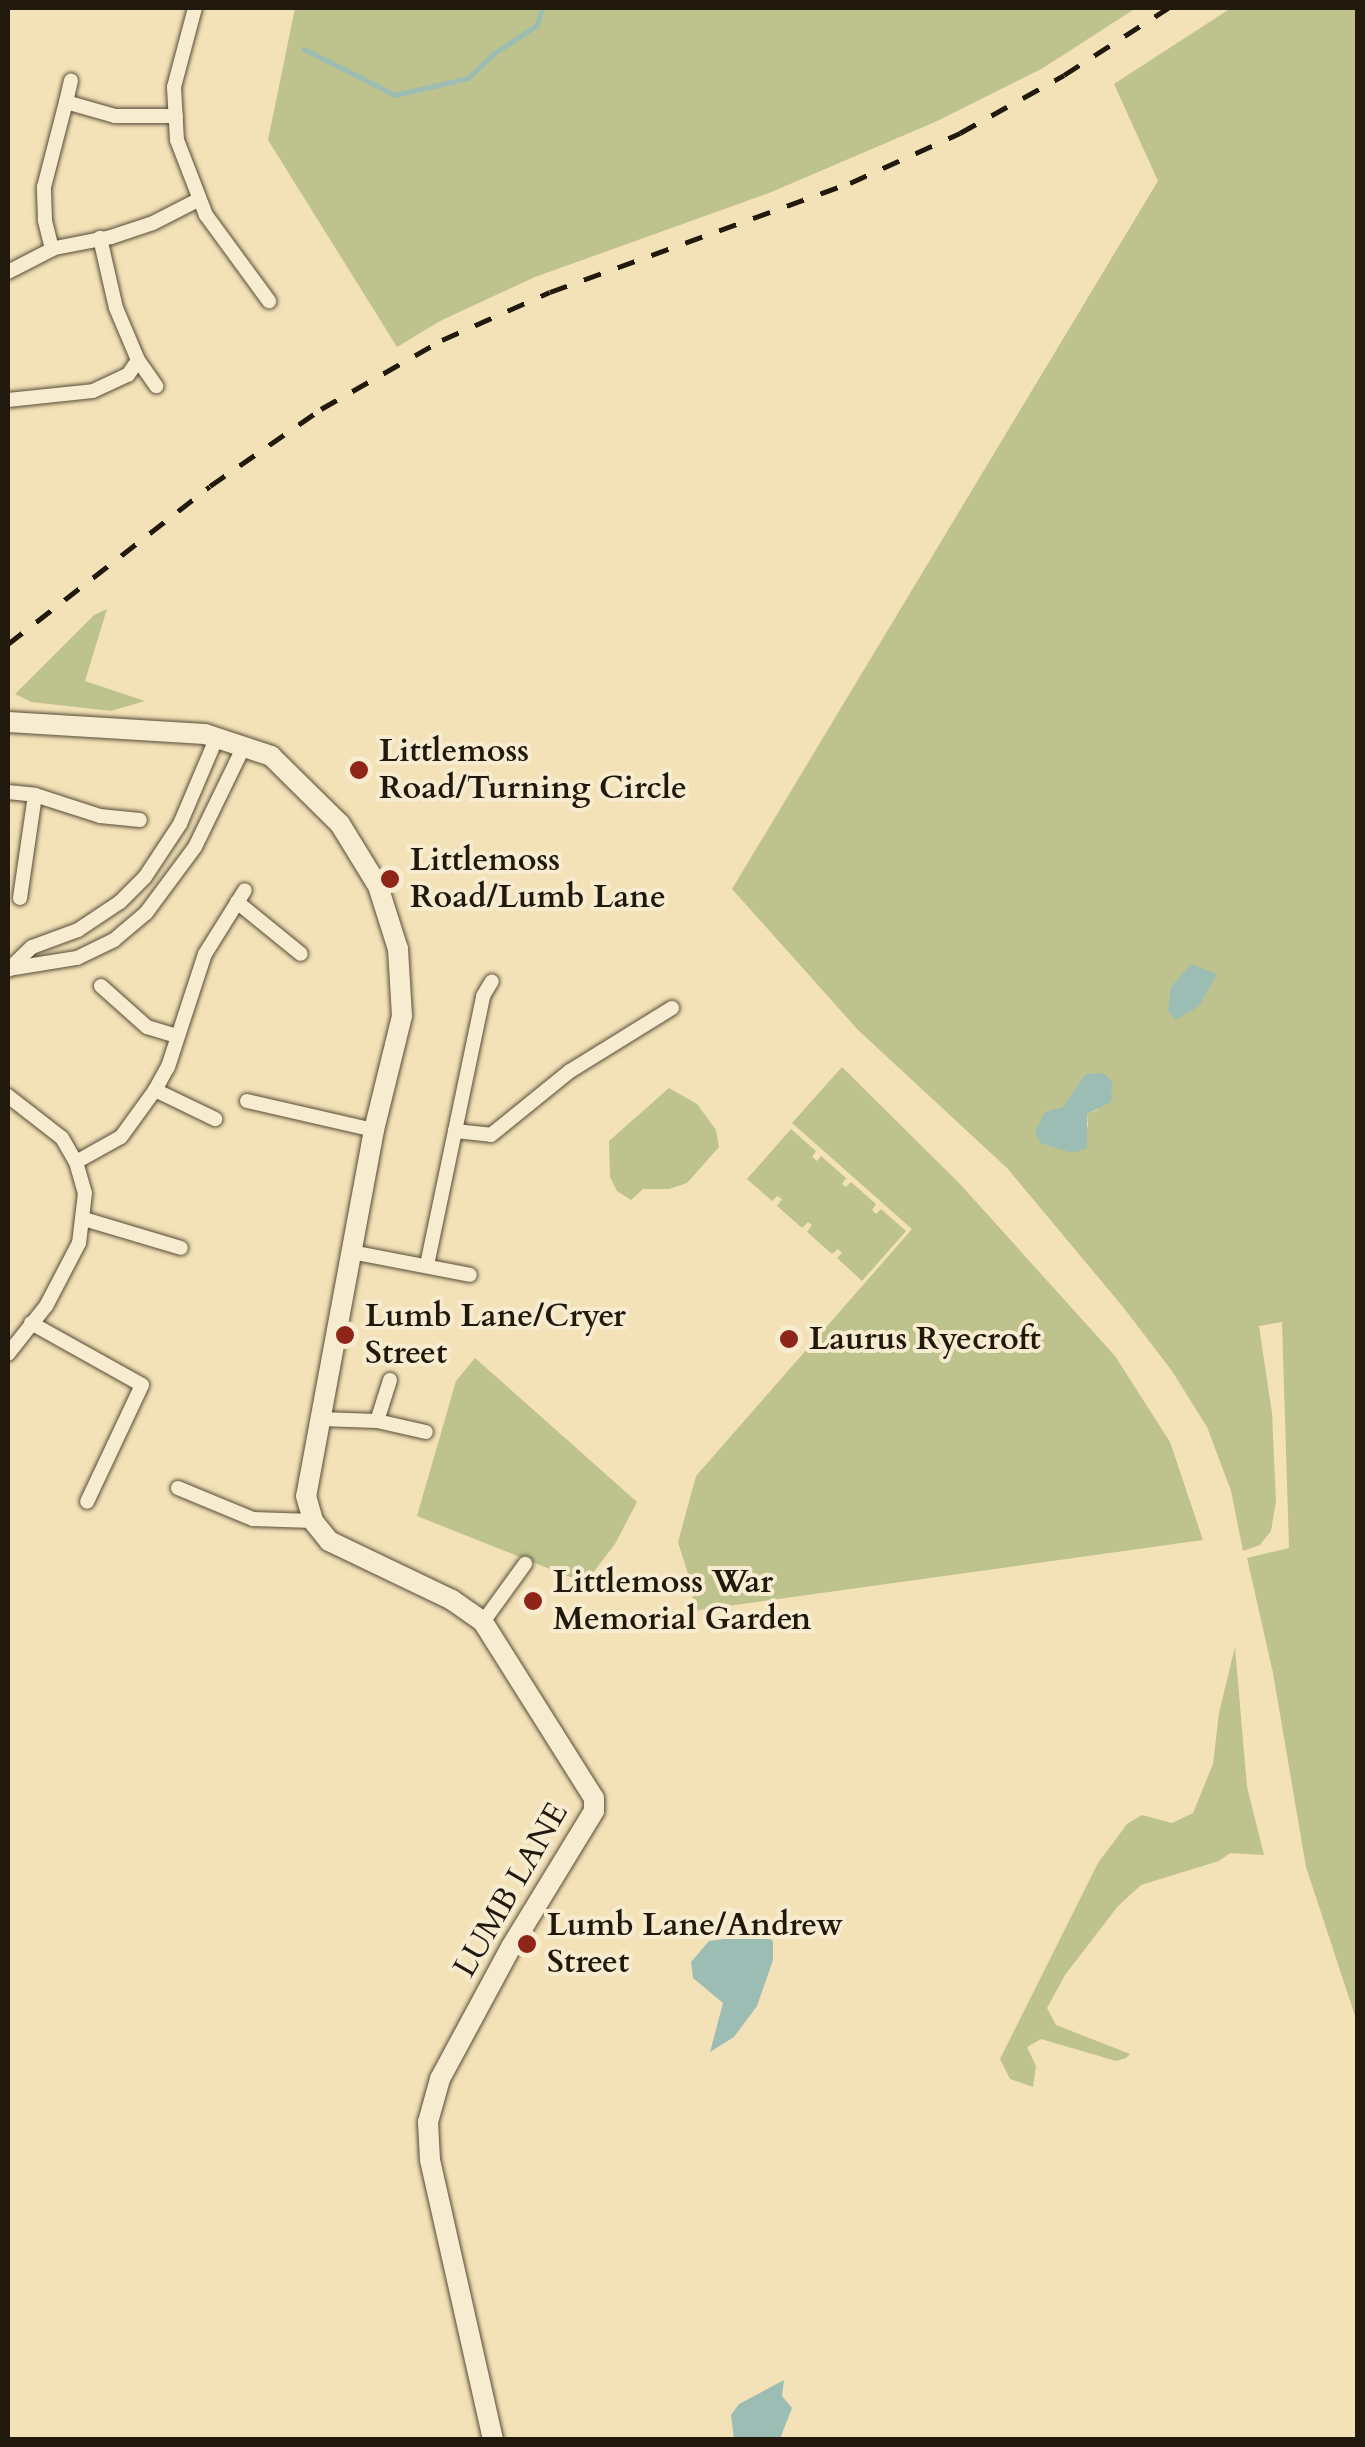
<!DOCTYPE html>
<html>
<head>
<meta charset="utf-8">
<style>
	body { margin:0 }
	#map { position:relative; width:1365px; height:2447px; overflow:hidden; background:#f3e2b7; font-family:Cardo,serif }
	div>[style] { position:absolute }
	.green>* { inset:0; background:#bec28c }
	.water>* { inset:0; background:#9cbdb3 }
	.stream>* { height:5px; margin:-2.5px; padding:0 2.5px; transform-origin:2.5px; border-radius:2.5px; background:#9cbdb3 }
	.roads { filter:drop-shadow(0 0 2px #564b38) drop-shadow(0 0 2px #564b38) }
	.street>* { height:14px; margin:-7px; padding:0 7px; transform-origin:7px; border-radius:7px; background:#f7ecd0 }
	.secondary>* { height:20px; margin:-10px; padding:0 10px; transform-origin:10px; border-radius:10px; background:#f7ecd0 }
	.rail>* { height:5px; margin-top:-2.5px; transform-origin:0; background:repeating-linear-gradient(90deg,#22190d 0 18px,transparent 0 36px) }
	.dots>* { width:28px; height:28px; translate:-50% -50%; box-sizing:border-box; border:5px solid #f7ecd0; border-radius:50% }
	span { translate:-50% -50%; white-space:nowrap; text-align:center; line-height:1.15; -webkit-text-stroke:8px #f7ecd0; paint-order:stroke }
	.poi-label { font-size:32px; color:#22190d; font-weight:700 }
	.left { translate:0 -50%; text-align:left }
	.street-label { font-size:32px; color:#22190d }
	.frame { position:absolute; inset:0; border:10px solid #22190d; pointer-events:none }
</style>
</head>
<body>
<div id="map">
	<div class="green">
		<i style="clip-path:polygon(295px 8px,1136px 8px,1043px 68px,935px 122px,769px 193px,535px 277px,440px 321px,397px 347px,268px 140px)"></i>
		<i style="clip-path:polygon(evenodd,1231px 8px,1357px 8px,1357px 2022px,1306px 1867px,1273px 1673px,1247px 1558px,1289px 1548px,1282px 1322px,1259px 1326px,1272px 1413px,1276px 1502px,1271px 1531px,1260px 1545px,1243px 1551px,1231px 1491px,1207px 1427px,1172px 1371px,1123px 1307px,1007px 1168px,858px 1030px,732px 889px,1158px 181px,1114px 84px,1231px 8px,1085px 1074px,1097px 1110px,1087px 1114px,1088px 1127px,1045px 1112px,1063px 1108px,1085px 1074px)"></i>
		<i style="clip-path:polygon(107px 609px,85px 681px,145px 701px,111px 711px,31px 702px,15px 694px,94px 615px)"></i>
		<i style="clip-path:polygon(842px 1067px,960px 1184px,1115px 1356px,1170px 1442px,1203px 1540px,692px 1611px,693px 1590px,678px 1542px,696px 1476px,912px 1229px,792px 1123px)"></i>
		<i style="clip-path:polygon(669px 1088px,697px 1104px,716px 1130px,719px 1147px,687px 1183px,669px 1189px,643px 1189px,631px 1200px,617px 1191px,610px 1177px,609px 1141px)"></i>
		<i style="clip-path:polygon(791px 1129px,816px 1151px,812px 1157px,817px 1161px,821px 1156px,846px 1178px,842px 1184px,846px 1187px,851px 1182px,876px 1204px,872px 1210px,876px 1214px,881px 1209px,906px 1231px,862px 1281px,837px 1258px,842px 1253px,838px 1249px,832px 1254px,807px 1232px,812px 1225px,808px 1222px,802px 1228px,777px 1206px,782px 1199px,777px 1196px,772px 1201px,747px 1179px)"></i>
		<i style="clip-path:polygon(475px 1358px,637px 1502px,615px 1544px,585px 1583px,417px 1516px,456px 1381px)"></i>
		<i style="clip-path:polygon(1235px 1647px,1247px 1787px,1264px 1855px,1230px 1853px,1219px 1861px,1141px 1885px,1118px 1906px,1065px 1975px,1047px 2008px,1056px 2025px,1130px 2054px,1126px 2058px,1116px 2061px,1041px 2039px,1027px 2047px,1036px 2066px,1033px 2087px,1010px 2079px,1000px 2059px,1098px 1863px,1127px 1824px,1142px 1815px,1172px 1823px,1193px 1813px,1213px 1764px,1219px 1713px)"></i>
	</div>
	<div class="water">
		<i style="clip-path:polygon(1191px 964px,1217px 974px,1199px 1006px,1176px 1020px,1168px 1011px,1171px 987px)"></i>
		<i style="clip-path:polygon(1103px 1073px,1112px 1081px,1111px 1102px,1087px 1114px,1087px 1148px,1073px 1153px,1040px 1143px,1035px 1131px,1045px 1112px,1063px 1107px,1085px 1074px)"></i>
		<i style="clip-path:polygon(759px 1922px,773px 1942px,773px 1960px,757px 2006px,734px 2037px,710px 2052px,723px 2003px,693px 1978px,691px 1962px,709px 1941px,755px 1935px)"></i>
		<i style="clip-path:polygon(784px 2380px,782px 2396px,792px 2408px,780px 2439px,734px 2439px,731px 2415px,739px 2404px)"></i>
	</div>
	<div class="stream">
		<i style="left:304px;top:49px;width:102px;rotate:26.8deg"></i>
		<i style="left:395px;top:95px;width:75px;rotate:-13.1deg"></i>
		<i style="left:468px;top:78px;width:35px;rotate:-44deg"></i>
		<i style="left:493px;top:54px;width:53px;rotate:-33.4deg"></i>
		<i style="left:537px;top:25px;width:18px;rotate:-74deg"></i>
	</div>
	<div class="roads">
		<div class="street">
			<i style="left:195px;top:8px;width:82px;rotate:104.9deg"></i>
			<i style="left:174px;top:87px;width:53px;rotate:86.8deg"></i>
			<i style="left:177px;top:140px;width:80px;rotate:68.9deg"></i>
			<i style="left:206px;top:215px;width:107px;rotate:53.8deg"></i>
			<i style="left:66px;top:102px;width:22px;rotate:-77deg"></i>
			<i style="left:52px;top:249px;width:30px;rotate:-104deg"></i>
			<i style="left:45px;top:220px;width:33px;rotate:-92deg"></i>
			<i style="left:44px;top:187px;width:88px;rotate:-75.5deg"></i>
			<i style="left:66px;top:102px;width:51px;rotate:15.9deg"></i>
			<i style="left:115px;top:116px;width:61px"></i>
			<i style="left:8px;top:272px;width:53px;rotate:-27.1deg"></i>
			<i style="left:55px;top:248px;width:57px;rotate:-11.1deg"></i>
			<i style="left:111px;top:237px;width:44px;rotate:-18.4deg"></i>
			<i style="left:153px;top:223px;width:51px;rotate:-27.1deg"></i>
			<i style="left:138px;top:360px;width:32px;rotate:55deg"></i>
			<i style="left:8px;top:400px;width:85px;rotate:-6deg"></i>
			<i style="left:93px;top:391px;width:38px;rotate:-25deg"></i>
			<i style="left:128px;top:375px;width:18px;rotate:-56deg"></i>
			<i style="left:138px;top:360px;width:56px;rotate:-112.9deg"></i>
			<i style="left:116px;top:308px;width:72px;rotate:-102.9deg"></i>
			<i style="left:8px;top:792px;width:27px;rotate:6deg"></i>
			<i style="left:35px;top:795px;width:68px;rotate:17.9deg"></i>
			<i style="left:100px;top:816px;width:40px;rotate:5.7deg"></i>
			<i style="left:20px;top:898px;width:104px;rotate:-81.7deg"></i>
			<i style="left:237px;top:902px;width:82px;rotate:39.1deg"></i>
			<i style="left:8px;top:969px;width:70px;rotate:-9.1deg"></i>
			<i style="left:77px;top:958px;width:41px;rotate:-25.9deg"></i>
			<i style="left:114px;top:940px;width:42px;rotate:-40.2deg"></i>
			<i style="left:146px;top:913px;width:82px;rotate:-53.4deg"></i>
			<i style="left:195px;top:847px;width:110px;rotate:-64.1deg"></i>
			<i style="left:8px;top:970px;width:33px;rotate:-44deg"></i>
			<i style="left:32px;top:947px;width:49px;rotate:-20.3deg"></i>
			<i style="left:78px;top:930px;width:50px;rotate:-33.7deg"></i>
			<i style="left:120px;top:902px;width:35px;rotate:-45deg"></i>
			<i style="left:145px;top:877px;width:64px;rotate:-56.6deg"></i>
			<i style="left:180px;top:824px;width:92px;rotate:-67deg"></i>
			<i style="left:101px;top:986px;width:62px;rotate:41.7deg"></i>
			<i style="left:147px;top:1027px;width:31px;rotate:17deg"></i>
			<i style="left:155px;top:1090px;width:67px;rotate:25.8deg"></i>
			<i style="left:8px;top:1096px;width:68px;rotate:37.9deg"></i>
			<i style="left:62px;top:1138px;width:28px;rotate:60deg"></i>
			<i style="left:76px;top:1162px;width:32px;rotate:74deg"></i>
			<i style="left:85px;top:1193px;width:50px;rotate:96.8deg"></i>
			<i style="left:79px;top:1243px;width:71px;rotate:117.6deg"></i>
			<i style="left:46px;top:1306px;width:61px;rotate:128.4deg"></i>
			<i style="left:247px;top:1101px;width:130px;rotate:12.9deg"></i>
			<i style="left:455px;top:1131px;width:36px;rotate:6deg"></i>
			<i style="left:491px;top:1135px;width:102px;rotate:-39deg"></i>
			<i style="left:570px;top:1071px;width:120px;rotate:-31.7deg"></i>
			<i style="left:76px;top:1162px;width:51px;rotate:-29.1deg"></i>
			<i style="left:121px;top:1137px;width:58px;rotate:-54.1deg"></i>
			<i style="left:155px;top:1090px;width:26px;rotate:-61deg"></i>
			<i style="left:168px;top:1067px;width:119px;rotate:-71.9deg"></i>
			<i style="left:205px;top:954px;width:75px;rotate:-58deg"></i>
			<i style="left:84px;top:1219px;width:101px;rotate:16.6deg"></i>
			<i style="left:351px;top:1252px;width:121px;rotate:10.9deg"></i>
			<i style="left:427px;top:1265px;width:275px;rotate:-78.2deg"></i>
			<i style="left:483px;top:996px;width:17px;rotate:-59deg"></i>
			<i style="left:31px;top:1323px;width:127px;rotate:29.2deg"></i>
			<i style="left:142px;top:1385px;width:129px;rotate:115.2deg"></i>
			<i style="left:320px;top:1419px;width:57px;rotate:2deg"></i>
			<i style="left:377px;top:1421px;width:50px;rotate:12.7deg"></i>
			<i style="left:377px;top:1421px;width:43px;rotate:-72.4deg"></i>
			<i style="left:178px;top:1488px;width:81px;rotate:22.5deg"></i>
			<i style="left:253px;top:1519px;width:60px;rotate:1.9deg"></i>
			<i style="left:483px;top:1622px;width:72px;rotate:-54.1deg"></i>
		</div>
		<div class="secondary">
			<i style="left:8px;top:722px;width:197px;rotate:3.5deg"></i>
			<i style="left:205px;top:734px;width:70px;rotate:18.4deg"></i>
			<i style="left:271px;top:756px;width:97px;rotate:44.6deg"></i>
			<i style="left:340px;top:824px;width:73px;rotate:58.5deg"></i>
			<i style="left:378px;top:886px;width:66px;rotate:72.4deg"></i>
			<i style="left:398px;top:949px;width:67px;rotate:86.6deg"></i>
			<i style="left:402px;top:1016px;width:117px;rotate:103.8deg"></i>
			<i style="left:374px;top:1130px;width:372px;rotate:100.5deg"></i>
			<i style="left:306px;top:1496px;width:26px;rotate:74deg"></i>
			<i style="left:313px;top:1521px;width:26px;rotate:51deg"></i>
			<i style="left:329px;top:1541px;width:136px;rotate:25.6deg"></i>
			<i style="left:452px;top:1600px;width:38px;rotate:35deg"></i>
			<i style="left:483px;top:1622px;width:208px;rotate:57.8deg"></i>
			<i style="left:594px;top:1798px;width:13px;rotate:90deg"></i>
			<i style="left:594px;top:1811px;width:159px;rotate:121.4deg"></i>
			<i style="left:511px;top:1947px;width:150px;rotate:118.3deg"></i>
			<i style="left:440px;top:2079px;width:45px;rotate:105.6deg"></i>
			<i style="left:428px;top:2122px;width:38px;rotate:87deg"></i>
			<i style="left:430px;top:2160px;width:287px;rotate:77.3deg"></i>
		</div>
	</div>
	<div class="rail">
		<i style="left:8px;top:644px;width:256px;rotate:-38deg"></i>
		<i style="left:210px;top:486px;width:135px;rotate:-34.7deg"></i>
		<i style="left:321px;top:409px;width:139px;rotate:-29.7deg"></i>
		<i style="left:442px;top:340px;width:118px;rotate:-24deg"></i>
		<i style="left:550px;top:292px;width:319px;rotate:-20deg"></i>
		<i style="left:850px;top:183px;width:121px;rotate:-24.4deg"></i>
		<i style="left:960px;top:133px;width:119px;rotate:-29.1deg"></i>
		<i style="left:1064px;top:75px;width:124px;rotate:-32.8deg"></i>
	</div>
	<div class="dots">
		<i style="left:359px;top:770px;background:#8f2418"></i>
		<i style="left:390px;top:879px;background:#8f2418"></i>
		<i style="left:345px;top:1335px;background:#8f2418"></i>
		<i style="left:789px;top:1339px;background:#8f2418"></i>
		<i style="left:533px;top:1601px;background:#8f2418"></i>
		<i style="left:527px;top:1944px;background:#8f2418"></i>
	</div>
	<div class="poi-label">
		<span class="left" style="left:379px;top:770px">Littlemoss<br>Road/Turning Circle</span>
		<span class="left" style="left:410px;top:879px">Littlemoss<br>Road/Lumb Lane</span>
		<span class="left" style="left:365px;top:1335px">Lumb Lane/Cryer<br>Street</span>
		<span class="left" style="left:809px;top:1339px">Laurus Ryecroft</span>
		<span class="left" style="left:553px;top:1601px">Littlemoss War<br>Memorial Garden</span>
		<span class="left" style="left:547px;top:1944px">Lumb Lane/Andrew<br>Street</span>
	</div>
	<div class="street-label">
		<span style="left:511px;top:1890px;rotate:-60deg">LUMB LANE</span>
	</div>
	<div class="frame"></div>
</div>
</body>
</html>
